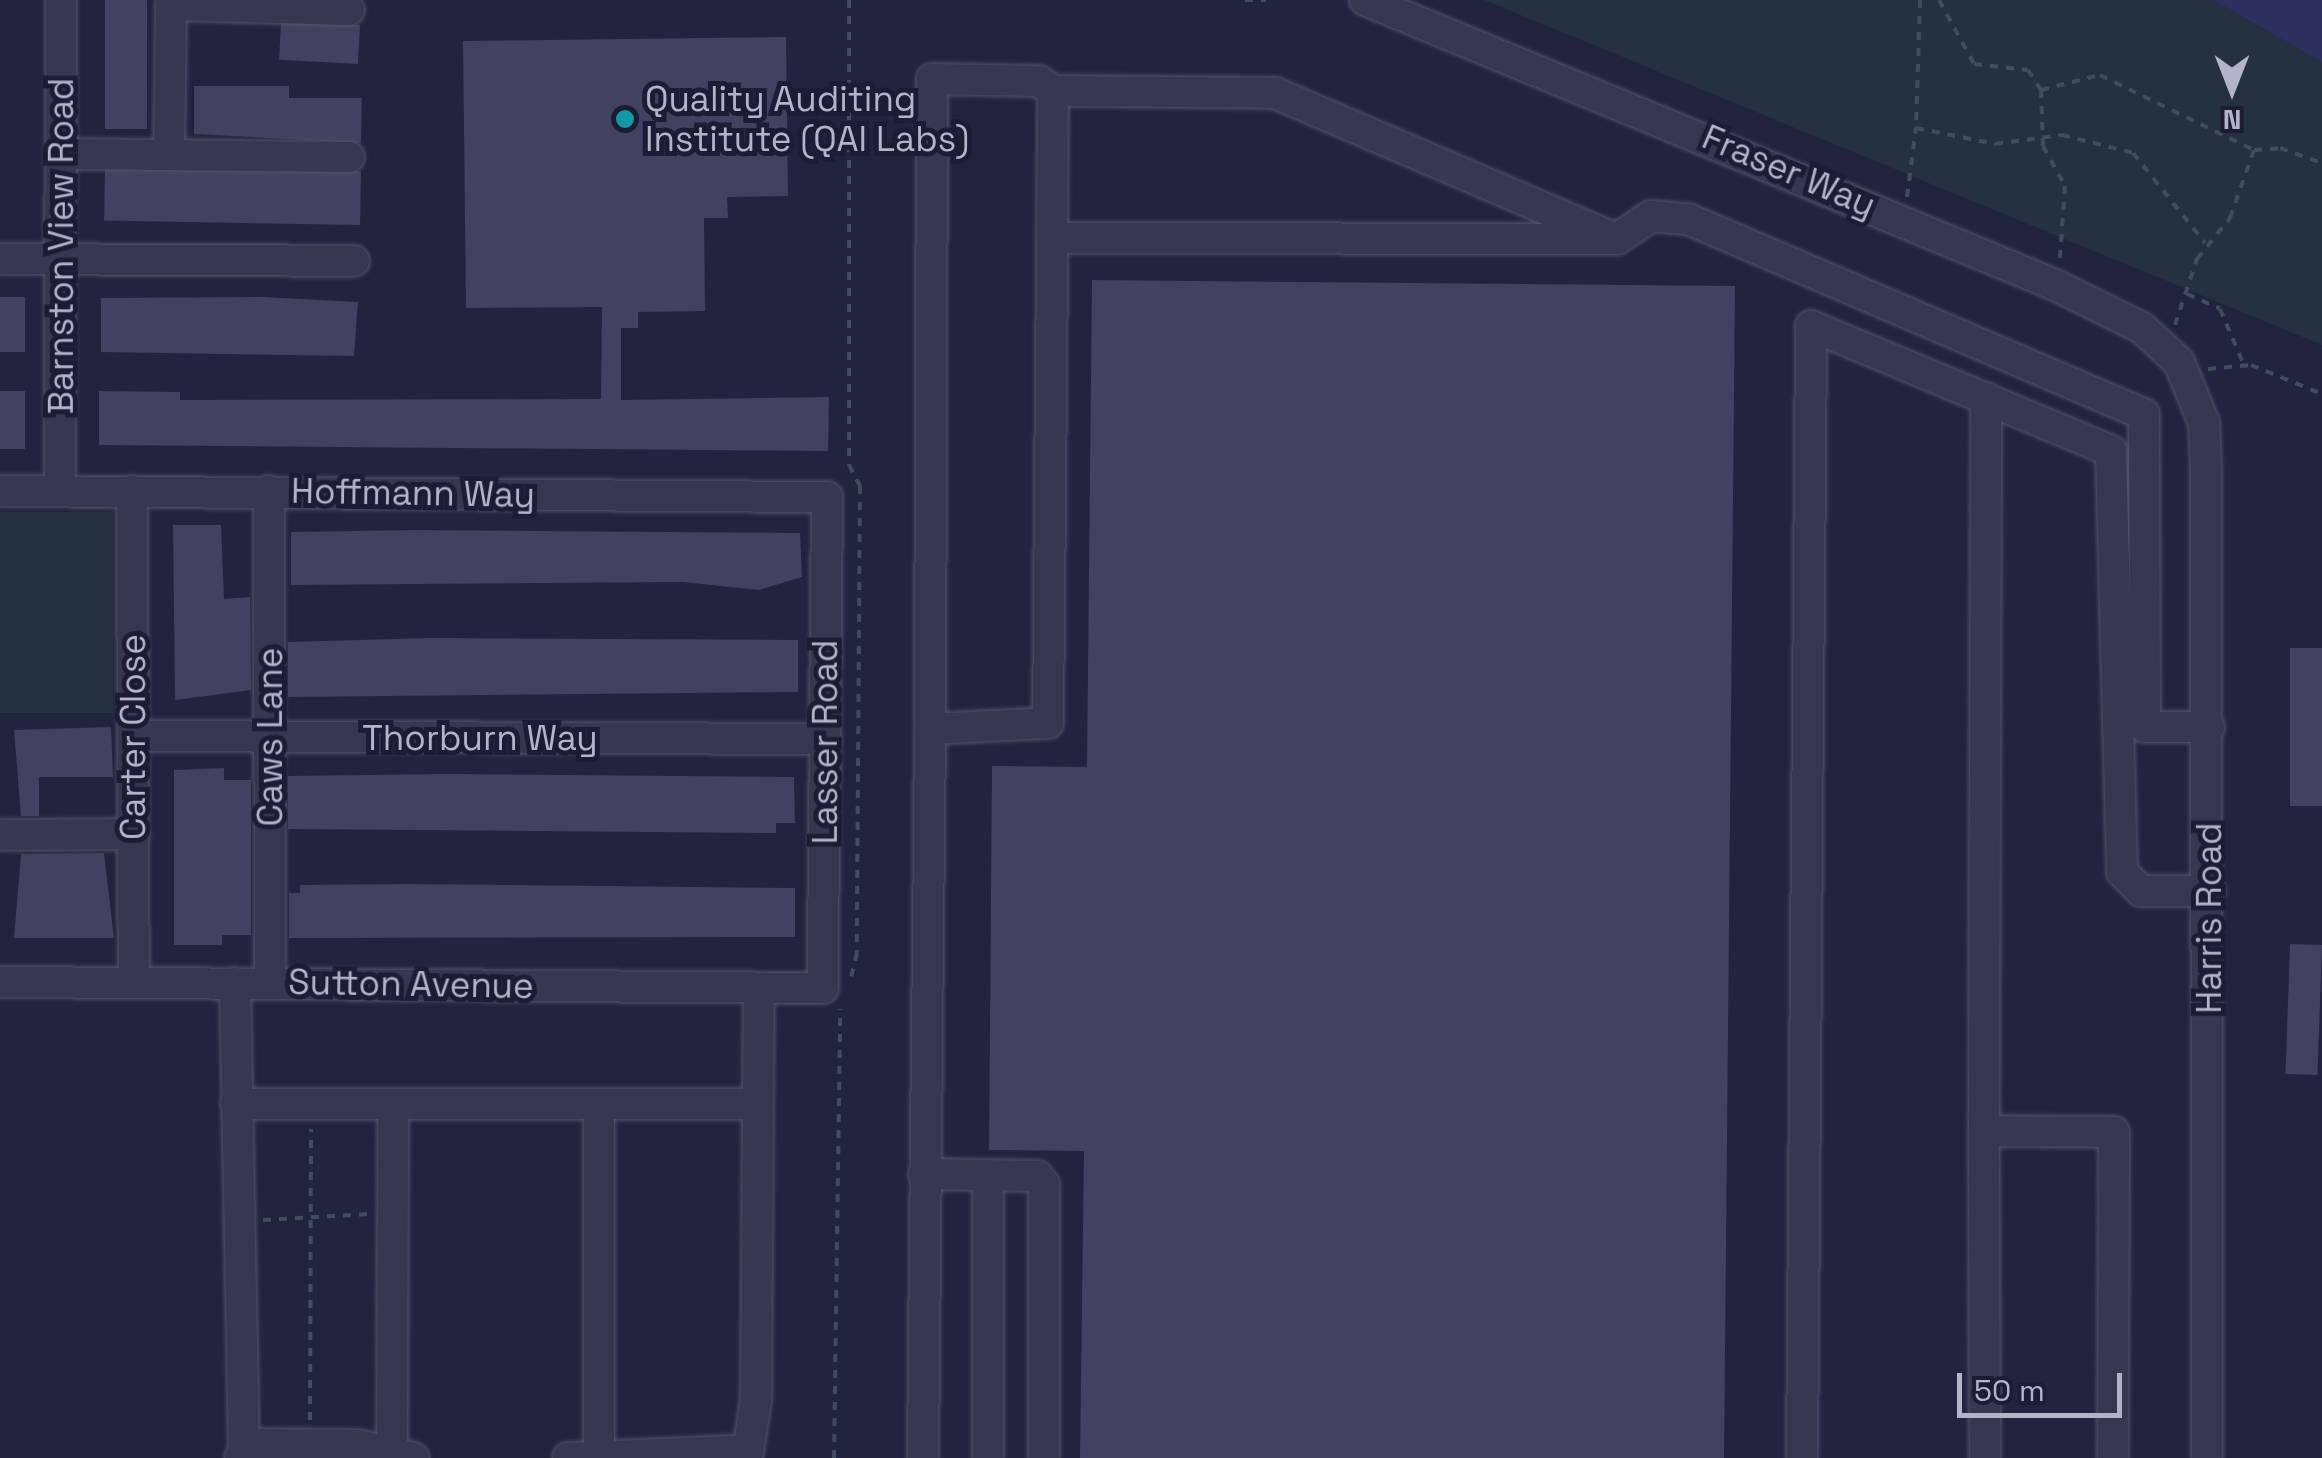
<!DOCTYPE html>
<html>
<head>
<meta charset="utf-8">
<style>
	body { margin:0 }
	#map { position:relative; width:2322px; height:1458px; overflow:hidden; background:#22233f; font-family:"Space Grotesk",sans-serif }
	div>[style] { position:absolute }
	.green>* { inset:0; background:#243140; transform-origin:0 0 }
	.water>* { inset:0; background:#2e2e5f }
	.building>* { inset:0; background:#414161; transform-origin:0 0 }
	.path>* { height:4px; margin-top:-2px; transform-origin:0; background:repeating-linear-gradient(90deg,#404d5a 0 8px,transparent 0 16px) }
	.roads { filter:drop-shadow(0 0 2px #52526a) drop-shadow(0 0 2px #52526a) }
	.minor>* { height:30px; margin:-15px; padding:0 15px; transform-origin:15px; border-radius:15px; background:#37374f }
	.dots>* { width:28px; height:28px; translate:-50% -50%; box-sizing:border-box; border:5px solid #1c1c34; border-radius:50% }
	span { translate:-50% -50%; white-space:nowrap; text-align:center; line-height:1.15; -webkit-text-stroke:10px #1c1c34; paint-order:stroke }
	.poi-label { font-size:35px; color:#b3b3ca }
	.left { translate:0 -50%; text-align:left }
	.street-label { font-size:35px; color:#b3b3ca }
	.north { position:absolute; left:2182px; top:40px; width:100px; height:100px; -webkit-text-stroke:8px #1c1c34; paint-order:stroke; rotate:180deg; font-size:28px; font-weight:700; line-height:40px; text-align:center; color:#b3b3ca }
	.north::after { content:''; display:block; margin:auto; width:35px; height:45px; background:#b3b3ca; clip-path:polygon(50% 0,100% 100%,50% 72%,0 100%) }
	.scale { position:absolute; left:1957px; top:1373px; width:165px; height:45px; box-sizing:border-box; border:5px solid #b3b3ca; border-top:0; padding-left:12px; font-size:30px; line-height:35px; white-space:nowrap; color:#b3b3ca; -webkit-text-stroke:8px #1c1c34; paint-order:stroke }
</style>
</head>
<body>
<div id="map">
	<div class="green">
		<i style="clip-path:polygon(1484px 0,2213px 0,2322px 62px,2322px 345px)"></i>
		<i style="left:0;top:512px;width:113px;height:201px"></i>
	</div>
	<div class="water">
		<i style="clip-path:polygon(2213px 0,2322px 0,2322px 62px)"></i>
	</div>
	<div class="building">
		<i style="left:105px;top:0;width:42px;height:129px"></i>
		<i style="left:360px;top:25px;width:39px;height:79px;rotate:93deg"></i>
		<i style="clip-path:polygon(786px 37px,788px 196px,727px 197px,728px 218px,704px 218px,705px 311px,638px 312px,638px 328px,621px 328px,621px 400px,829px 397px,828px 451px,99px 445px,99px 391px,180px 392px,180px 400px,601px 399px,602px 307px,466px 308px,463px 41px)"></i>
		<i style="clip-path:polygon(194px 86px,289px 86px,289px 98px,362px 98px,361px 143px,194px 134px)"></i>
		<i style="left:361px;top:171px;width:54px;height:256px;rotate:91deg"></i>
		<i style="clip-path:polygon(1092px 280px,1735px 286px,1724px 1458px,1080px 1458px,1084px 1151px,989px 1150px,992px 766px,1087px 767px)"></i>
		<i style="left:0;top:297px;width:25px;height:55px"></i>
		<i style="clip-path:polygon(262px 297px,358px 302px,354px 356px,101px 352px,101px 298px)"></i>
		<i style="left:0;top:391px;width:25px;height:58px"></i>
		<i style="clip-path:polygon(173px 525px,221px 525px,224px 599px,250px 597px,251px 690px,175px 700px)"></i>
		<i style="clip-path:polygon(416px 530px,800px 533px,802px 577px,759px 590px,683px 582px,291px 585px,291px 532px)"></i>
		<i style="clip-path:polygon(431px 638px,798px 640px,798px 692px,288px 697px,288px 642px)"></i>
		<i style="left:2290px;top:648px;width:32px;height:158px"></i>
		<i style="clip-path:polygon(111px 727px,113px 777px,39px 777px,39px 816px,21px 816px,14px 730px)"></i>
		<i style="clip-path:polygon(224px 768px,224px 780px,251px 780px,251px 935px,222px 935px,222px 945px,174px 945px,174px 770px)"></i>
		<i style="clip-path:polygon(447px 774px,794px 777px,795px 823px,776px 823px,776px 833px,288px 829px,288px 776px)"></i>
		<i style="clip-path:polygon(104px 853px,114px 938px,14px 938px,21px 854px)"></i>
		<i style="clip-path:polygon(406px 884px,795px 888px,795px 937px,289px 938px,289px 893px,300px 893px,300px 885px)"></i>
		<i style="left:2290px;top:944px;width:32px;height:130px;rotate:2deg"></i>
	</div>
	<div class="path">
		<i style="left:849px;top:0;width:465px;rotate:90deg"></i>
		<i style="left:849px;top:465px;width:24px;rotate:62deg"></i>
		<i style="left:860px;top:486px;width:467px;rotate:90.4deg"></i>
		<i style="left:857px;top:953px;width:30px;rotate:104deg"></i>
		<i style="left:1245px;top:0;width:21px"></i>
		<i style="left:1920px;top:0;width:128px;rotate:91.8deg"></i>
		<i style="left:1916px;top:128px;width:81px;rotate:11.4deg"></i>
		<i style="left:1995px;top:144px;width:68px;rotate:-7.7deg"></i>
		<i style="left:2062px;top:135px;width:73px;rotate:14.2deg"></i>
		<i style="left:2133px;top:153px;width:115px;rotate:51.3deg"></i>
		<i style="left:1939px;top:0;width:73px;rotate:61.3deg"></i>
		<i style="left:1974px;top:64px;width:54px;rotate:6.3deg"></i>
		<i style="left:2028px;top:70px;width:24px;rotate:57deg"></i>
		<i style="left:2041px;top:90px;width:61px;rotate:-14.3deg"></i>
		<i style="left:2100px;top:75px;width:171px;rotate:26deg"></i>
		<i style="left:2254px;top:150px;width:26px;rotate:-4deg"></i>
		<i style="left:2280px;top:148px;width:45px;rotate:19.7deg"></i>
		<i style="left:2041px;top:90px;width:56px;rotate:88deg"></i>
		<i style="left:2043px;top:146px;width:46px;rotate:61.2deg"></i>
		<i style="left:2065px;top:186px;width:72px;rotate:94deg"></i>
		<i style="left:1907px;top:197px;width:70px;rotate:-82.6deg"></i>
		<i style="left:2187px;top:294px;width:36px;rotate:24deg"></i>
		<i style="left:2220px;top:309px;width:59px;rotate:66.9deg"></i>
		<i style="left:2175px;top:325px;width:70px;rotate:-71.6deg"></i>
		<i style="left:2197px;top:259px;width:53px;rotate:-51.2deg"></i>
		<i style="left:2230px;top:218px;width:72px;rotate:-70.6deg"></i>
		<i style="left:2208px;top:369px;width:43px;rotate:-5.3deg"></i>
		<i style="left:2251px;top:365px;width:77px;rotate:22.2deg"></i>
		<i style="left:263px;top:1220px;width:106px;rotate:-3.2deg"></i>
		<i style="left:310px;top:1420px;width:291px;rotate:-89.8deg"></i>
		<i style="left:834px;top:1458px;width:449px;rotate:-89.2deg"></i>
	</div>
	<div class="roads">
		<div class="minor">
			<i style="left:1365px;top:0;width:747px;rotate:22.44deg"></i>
			<i style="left:2055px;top:285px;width:97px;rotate:26.3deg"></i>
			<i style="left:2142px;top:328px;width:50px;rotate:42.6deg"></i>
			<i style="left:2179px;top:362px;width:66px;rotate:67.7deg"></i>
			<i style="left:2204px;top:423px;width:45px;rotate:87.5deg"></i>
			<i style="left:2206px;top:468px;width:990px;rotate:89.94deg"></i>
			<i style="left:1053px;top:91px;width:222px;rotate:0.5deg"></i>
			<i style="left:1275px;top:93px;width:363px;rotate:23.2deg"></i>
			<i style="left:61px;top:154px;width:288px;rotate:0.6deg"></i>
			<i style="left:169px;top:154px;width:149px;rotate:-89.2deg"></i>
			<i style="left:171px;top:5px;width:178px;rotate:1.6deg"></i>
			<i style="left:0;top:259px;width:354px;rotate:0.3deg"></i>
			<i style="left:0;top:491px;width:827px;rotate:0.42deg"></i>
			<i style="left:827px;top:497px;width:491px;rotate:90.5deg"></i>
			<i style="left:823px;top:988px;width:823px;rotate:-179.58deg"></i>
			<i style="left:60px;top:491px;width:491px;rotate:-89.9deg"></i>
			<i style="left:132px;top:491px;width:492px;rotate:89.8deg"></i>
			<i style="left:269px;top:491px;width:492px;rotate:89.9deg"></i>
			<i style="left:930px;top:729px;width:650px;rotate:-89.82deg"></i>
			<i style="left:932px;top:79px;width:107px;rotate:1.1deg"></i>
			<i style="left:1039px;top:81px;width:17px;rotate:36deg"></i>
			<i style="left:1053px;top:91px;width:147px;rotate:90.4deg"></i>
			<i style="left:134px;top:736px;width:692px;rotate:0.25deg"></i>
			<i style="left:0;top:835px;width:134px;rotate:-0.4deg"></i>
			<i style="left:235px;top:983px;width:469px;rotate:88.9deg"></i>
			<i style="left:236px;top:1104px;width:522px"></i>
			<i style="left:599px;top:1104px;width:348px;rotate:90deg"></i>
			<i style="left:1984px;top:1131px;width:733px;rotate:-89.84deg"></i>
			<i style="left:924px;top:1174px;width:113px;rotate:1deg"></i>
			<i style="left:1037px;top:1176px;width:11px;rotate:49deg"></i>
			<i style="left:1044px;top:1184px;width:274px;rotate:90deg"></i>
			<i style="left:392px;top:1453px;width:349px;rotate:-89.8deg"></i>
			<i style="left:240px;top:1458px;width:22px;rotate:-39deg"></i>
			<i style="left:257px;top:1444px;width:100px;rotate:0.6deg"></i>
			<i style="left:357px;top:1445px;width:58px;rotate:12.8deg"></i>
			<i style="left:568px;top:1458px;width:180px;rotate:-2.5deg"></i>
			<i style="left:747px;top:1458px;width:59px;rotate:-81.2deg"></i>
			<i style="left:756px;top:1400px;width:412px;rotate:-89.6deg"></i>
			<i style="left:923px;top:1458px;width:729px;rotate:-89.45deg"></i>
			<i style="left:930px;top:729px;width:118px;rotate:-2.9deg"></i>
			<i style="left:1048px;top:723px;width:485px;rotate:-89.5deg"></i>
			<i style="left:1052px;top:238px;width:565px;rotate:0.1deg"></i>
			<i style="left:1617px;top:239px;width:41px;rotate:-34.1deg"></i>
			<i style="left:1651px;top:216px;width:37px;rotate:5deg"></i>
			<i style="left:1688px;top:219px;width:496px;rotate:23.2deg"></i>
			<i style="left:2144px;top:414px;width:313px;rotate:89.8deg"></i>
			<i style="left:2145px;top:727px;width:64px"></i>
			<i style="left:988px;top:1458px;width:282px;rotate:-90deg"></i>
			<i style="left:1802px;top:1458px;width:1132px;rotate:-89.54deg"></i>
			<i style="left:1811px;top:326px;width:325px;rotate:22.6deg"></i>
			<i style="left:2111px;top:451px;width:421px;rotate:88.5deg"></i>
			<i style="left:2122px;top:872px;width:27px;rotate:45deg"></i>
			<i style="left:2141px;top:891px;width:69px"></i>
			<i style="left:1985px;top:1458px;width:327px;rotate:-90.2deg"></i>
			<i style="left:1984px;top:1131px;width:130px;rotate:0.4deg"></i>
			<i style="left:2114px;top:1132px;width:326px;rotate:90.2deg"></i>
		</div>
	</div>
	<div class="dots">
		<i style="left:625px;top:119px;background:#0f9aa8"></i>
	</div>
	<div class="poi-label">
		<span class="left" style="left:645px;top:119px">Quality Auditing<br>Institute (QAI Labs)</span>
	</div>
	<div class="street-label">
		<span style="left:1789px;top:171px;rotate:23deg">Fraser Way</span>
		<span style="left:61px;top:246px;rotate:-90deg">Barnston View Road</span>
		<span style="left:413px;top:493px;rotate:1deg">Hoffmann Way</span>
		<span style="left:133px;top:737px;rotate:-90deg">Carter Close</span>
		<span style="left:270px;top:737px;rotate:-90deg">Caws Lane</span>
		<span style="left:480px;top:738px">Thorburn Way</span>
		<span style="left:825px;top:742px;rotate:-90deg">Lasser Road</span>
		<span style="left:2209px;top:918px;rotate:-90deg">Harris Road</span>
		<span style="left:411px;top:984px;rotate:1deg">Sutton Avenue</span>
	</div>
	<div class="north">N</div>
	<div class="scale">50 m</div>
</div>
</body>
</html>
